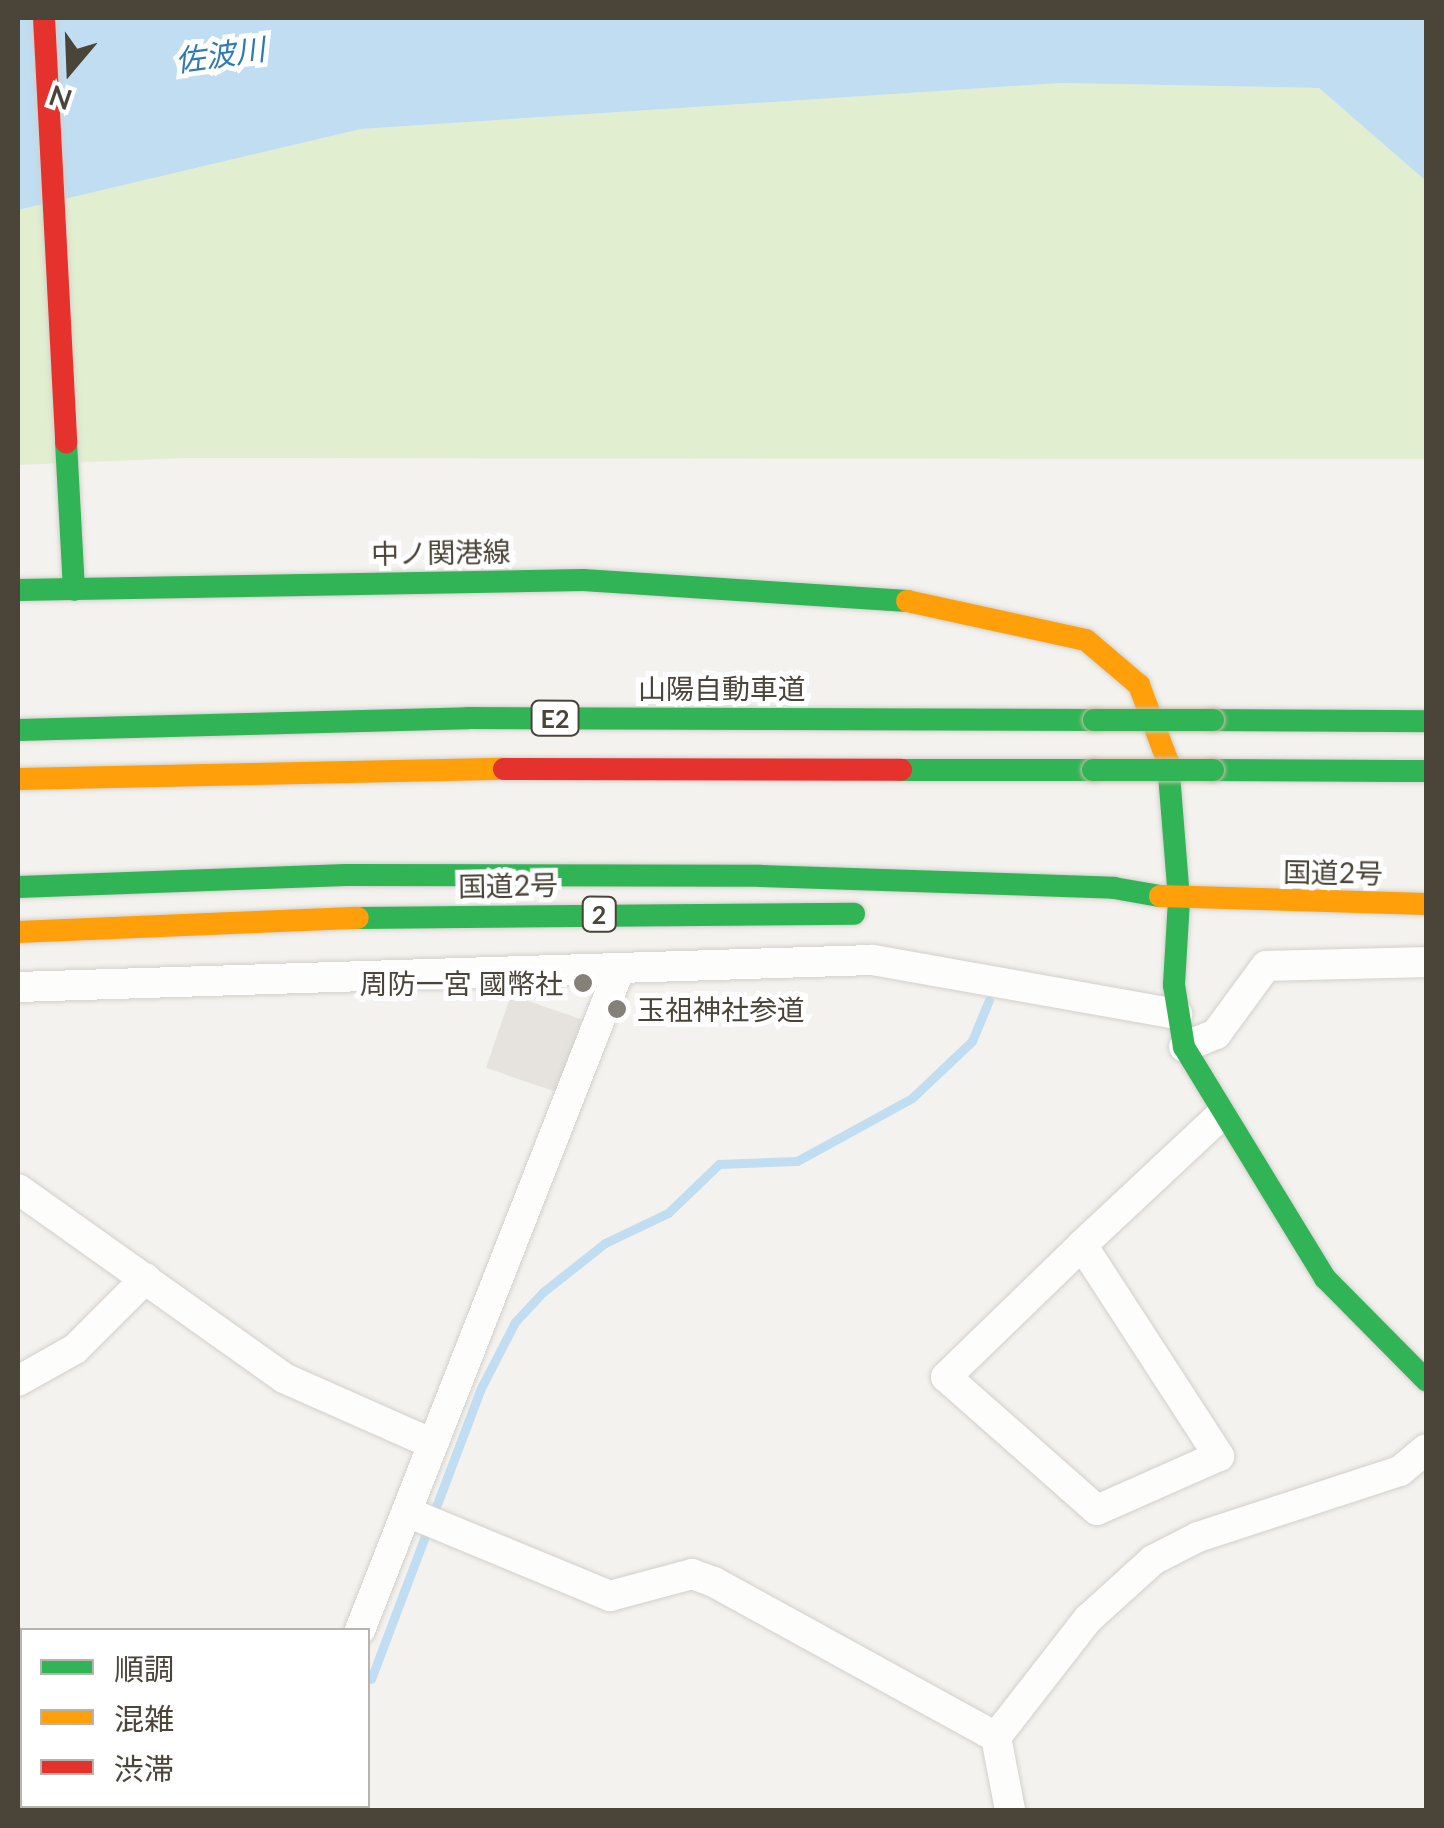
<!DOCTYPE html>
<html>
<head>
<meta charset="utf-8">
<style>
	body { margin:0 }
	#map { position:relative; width:1444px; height:1828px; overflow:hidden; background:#f4f2ee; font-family:Lato,"Noto Sans JP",sans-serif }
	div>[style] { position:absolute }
	.green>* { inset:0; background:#e1eecf }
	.parking>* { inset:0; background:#e6e3df; transform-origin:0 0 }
	.water>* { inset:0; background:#c0ddf1 }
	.stream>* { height:9px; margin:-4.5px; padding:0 4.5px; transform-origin:4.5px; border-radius:4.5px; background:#c0ddf1 }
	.roads { filter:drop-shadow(0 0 2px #d2d0cb) drop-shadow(0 0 2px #d2d0cb) }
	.street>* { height:30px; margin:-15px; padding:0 15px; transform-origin:15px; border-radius:15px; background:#fdfdfc }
	.fast>* { height:22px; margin:-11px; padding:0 11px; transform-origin:11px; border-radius:11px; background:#30b455 }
	.slow>* { height:22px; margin:-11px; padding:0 11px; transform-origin:11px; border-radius:11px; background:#ff9f0a }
	.jam>* { height:22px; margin:-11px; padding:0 11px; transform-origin:11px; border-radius:11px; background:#e5322d }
	.bridges { filter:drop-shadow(0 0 2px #ccbfa9) drop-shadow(0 0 2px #ccbfa9) }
	.fast-bridge>* { height:22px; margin:-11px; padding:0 11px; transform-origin:11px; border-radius:11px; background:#30b455 }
	.dots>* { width:28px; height:28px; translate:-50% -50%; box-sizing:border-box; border:5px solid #fff; border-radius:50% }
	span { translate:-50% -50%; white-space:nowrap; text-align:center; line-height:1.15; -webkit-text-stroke:10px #fff; paint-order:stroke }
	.shield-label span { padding:2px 8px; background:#fff; border:2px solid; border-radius:8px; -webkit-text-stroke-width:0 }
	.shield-label { font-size:25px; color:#4b4439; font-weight:700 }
	.street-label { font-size:28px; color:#4b4439 }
	.poi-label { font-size:28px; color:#4b4439 }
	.right { translate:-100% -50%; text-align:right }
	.left { translate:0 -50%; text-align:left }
	.water-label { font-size:30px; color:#2e7ab2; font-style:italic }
	.frame { position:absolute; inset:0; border:20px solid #4b4439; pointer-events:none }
	.legend { position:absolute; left:20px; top:1628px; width:350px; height:180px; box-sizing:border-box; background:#fff; border:2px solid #b7b4b0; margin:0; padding:12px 18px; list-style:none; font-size:30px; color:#4b4439 }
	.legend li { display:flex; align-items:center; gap:20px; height:50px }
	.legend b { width:50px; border:2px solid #b7b4b0 }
	.north { position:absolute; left:20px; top:20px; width:100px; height:100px; -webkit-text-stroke:8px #fff; paint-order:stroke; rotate:199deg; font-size:28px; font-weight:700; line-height:40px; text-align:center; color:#4b4439 }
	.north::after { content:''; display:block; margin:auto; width:35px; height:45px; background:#4b4439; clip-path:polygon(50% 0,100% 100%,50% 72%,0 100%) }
</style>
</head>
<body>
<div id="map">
	<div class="green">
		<i style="clip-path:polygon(1061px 83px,1319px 88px,1426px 181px,1426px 459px,184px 458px,18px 465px,18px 210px,361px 129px)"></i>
	</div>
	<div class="parking">
		<i style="left:511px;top:995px;width:75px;height:77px;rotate:19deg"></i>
	</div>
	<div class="water">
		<i style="clip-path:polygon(18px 18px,1426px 18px,1426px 181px,1319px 88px,1061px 83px,361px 129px,18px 210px)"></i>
	</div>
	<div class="stream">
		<i style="left:371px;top:1679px;width:311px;rotate:-69.3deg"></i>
		<i style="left:481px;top:1388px;width:74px;rotate:-62.7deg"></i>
		<i style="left:515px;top:1322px;width:41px;rotate:-47deg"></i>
		<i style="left:543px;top:1292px;width:79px;rotate:-38.3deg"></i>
		<i style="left:605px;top:1243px;width:70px;rotate:-25.5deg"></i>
		<i style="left:668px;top:1213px;width:71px;rotate:-43.9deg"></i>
		<i style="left:719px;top:1164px;width:78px;rotate:-2.2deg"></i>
		<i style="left:797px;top:1161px;width:131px;rotate:-28.7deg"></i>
		<i style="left:912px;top:1098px;width:83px;rotate:-43.5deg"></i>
		<i style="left:972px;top:1041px;width:44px;rotate:-67.5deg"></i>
		<i style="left:348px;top:1810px;width:4px;rotate:-90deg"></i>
	</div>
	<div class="roads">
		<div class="street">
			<i style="left:18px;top:987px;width:855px;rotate:-1.81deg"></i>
			<i style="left:873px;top:960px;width:309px;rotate:10.1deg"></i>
			<i style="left:1184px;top:1047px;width:35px;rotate:-22deg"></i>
			<i style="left:1216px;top:1034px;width:84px;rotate:-53.7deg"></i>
			<i style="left:1266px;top:966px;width:160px;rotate:-1.4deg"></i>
			<i style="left:18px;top:1189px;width:326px;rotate:35.4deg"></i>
			<i style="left:284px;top:1378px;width:163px;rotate:23.9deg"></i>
			<i style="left:1082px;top:1245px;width:252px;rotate:57deg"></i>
			<i style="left:1219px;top:1456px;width:133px;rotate:156.1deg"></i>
			<i style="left:1097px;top:1510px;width:201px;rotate:-138.6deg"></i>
			<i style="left:946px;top:1377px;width:190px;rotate:-44.1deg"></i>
			<i style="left:1082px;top:1245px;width:190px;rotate:-43.1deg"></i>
			<i style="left:18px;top:1381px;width:65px;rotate:-29.3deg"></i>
			<i style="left:75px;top:1349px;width:100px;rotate:-45deg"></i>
			<i style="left:407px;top:1512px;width:220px;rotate:22.5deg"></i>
			<i style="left:610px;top:1596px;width:85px;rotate:-15deg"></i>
			<i style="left:692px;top:1574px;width:23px;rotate:20deg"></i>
			<i style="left:714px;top:1582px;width:322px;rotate:28.8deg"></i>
			<i style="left:360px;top:1630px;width:711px;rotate:-68.56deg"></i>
			<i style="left:996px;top:1737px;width:150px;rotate:-52.1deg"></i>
			<i style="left:1088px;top:1619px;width:88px;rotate:-42.2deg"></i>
			<i style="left:1153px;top:1560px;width:51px;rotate:-27.1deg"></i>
			<i style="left:1198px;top:1537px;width:213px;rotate:-18.1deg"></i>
			<i style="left:1400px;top:1471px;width:34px;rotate:-40deg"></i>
			<i style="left:996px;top:1737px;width:74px;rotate:79.1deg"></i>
			<i style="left:239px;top:1806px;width:15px;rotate:16deg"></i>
			<i style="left:43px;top:1810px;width:7px;rotate:-34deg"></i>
			<i style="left:289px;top:1810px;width:4px;rotate:-63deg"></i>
		</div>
		<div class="fast">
			<i style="left:66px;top:442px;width:148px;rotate:86.9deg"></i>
			<i style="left:18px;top:590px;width:565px;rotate:-1.01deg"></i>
			<i style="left:583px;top:580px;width:325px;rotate:3.7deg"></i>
			<i style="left:1213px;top:720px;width:213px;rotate:0.3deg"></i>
			<i style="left:18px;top:730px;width:450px;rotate:-1.5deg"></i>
			<i style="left:468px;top:718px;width:626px;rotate:0.18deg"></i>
			<i style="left:1168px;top:762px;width:138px;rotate:85.4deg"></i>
			<i style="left:1179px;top:900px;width:85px;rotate:93.4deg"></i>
			<i style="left:1174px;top:985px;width:63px;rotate:80.8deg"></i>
			<i style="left:1184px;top:1047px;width:271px;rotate:58.6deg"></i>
			<i style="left:1325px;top:1278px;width:144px;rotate:45.3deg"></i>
			<i style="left:901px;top:770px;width:192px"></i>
			<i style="left:1213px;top:770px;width:213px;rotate:0.3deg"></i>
			<i style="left:18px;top:887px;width:328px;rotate:-2.1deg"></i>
			<i style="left:346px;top:875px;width:415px;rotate:0.1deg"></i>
			<i style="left:761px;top:876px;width:353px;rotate:1.9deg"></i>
			<i style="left:1114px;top:888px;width:47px;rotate:9.9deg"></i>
			<i style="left:358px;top:918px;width:496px;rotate:-0.5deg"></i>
		</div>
		<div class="slow">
			<i style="left:907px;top:601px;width:183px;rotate:12.3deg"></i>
			<i style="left:1086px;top:640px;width:70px;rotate:40.3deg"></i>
			<i style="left:1139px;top:685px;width:82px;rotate:69.4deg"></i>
			<i style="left:18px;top:779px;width:486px;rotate:-1.2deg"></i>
			<i style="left:1160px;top:896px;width:266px;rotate:1.7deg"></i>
			<i style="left:18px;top:932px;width:340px;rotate:-2.4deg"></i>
		</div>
		<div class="jam">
			<i style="left:44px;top:18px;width:425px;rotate:87deg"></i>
			<i style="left:504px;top:769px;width:397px;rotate:0.1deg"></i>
		</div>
	</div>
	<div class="bridges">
		<div class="fast-bridge">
			<i style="left:1094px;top:720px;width:119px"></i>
			<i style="left:1093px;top:770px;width:120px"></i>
		</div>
	</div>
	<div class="dots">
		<i style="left:583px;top:983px;background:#868178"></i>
		<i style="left:617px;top:1009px;background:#868178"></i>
	</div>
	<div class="shield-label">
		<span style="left:555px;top:718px">E2</span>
		<span style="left:599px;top:914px">2</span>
	</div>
	<div class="street-label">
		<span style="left:441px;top:552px;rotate:-1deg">中ノ関港線</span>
		<span style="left:722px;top:688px">山陽自動車道</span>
		<span style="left:1333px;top:872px;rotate:1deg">国道2号</span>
		<span style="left:508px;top:885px;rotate:-1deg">国道2号</span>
	</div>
	<div class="poi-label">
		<span class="right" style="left:563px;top:983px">周防一宮 國幣社</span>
		<span class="left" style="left:637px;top:1009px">玉祖神社参道</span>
	</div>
	<div class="water-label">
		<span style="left:220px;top:54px;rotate:-8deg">佐波川</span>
	</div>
	<div class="frame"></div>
	<ul class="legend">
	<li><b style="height:12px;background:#30b455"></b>順調</li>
	<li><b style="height:12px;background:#ff9f0a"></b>混雑</li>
	<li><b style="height:12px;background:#e5322d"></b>渋滞</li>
	</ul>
	<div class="north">N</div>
</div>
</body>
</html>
